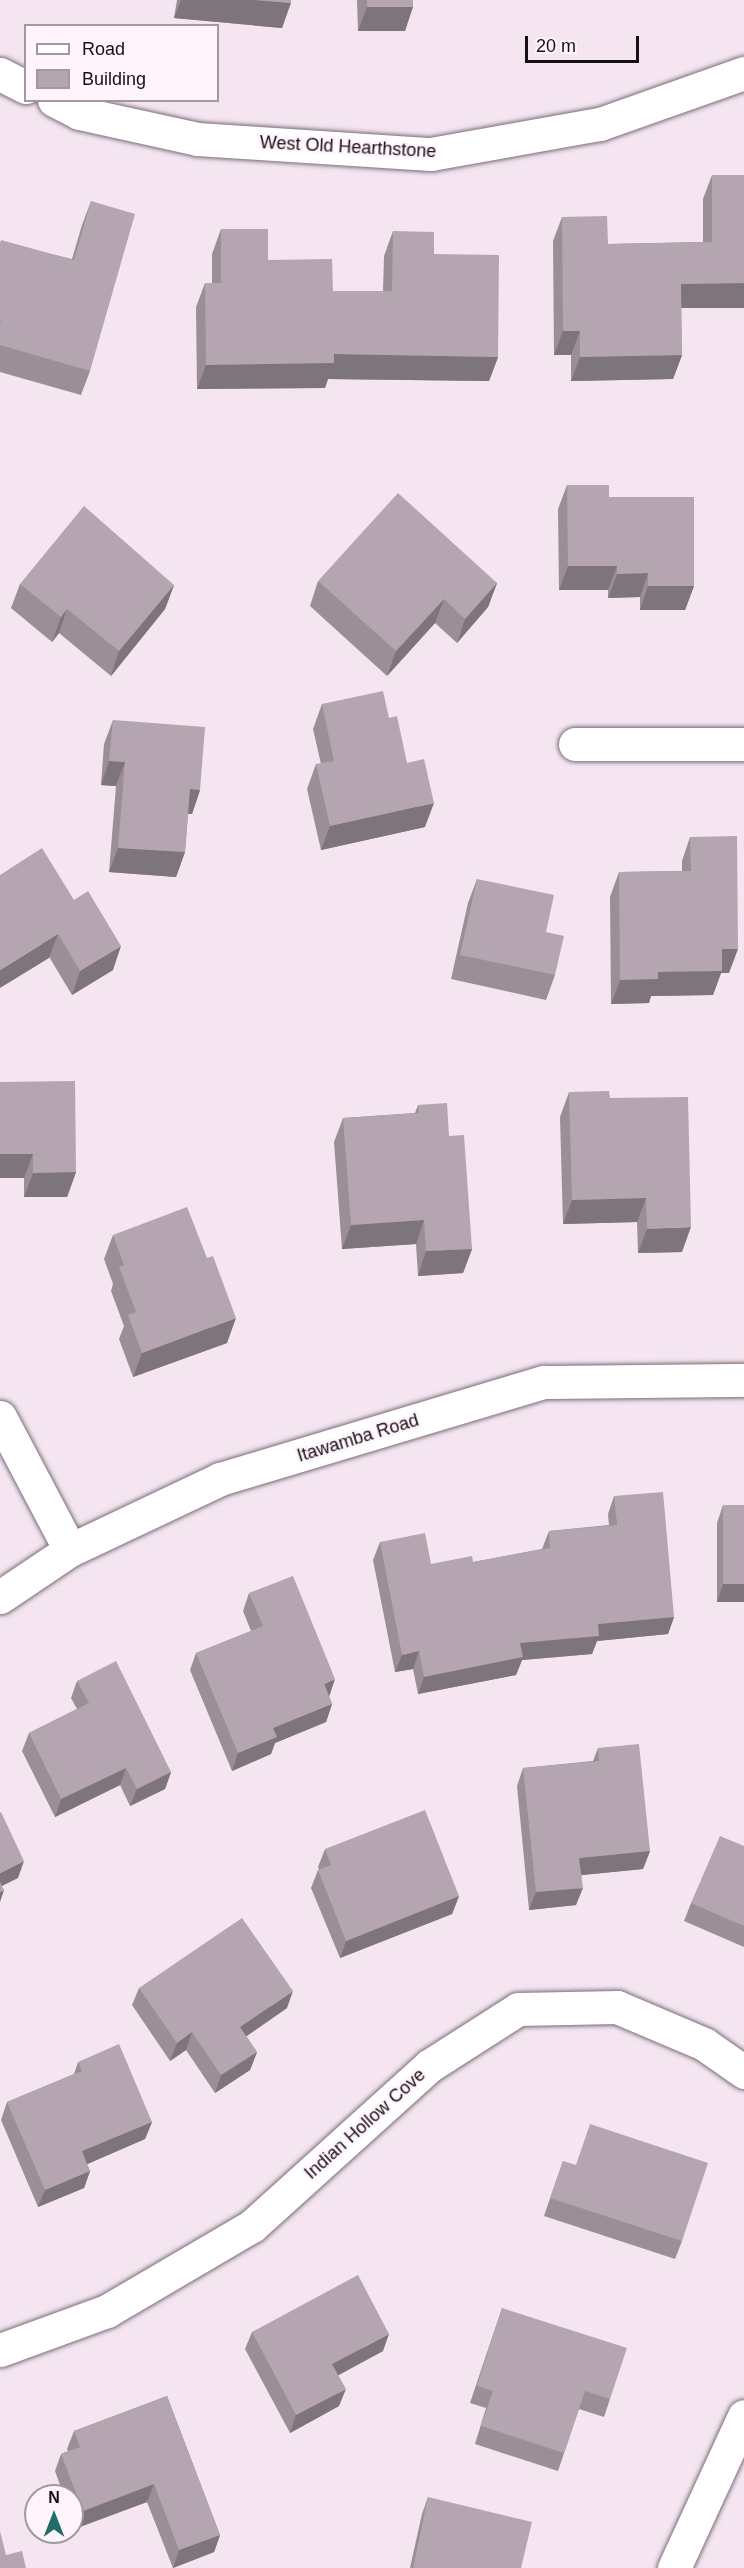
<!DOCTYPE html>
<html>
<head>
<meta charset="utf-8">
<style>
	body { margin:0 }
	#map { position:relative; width:744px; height:2568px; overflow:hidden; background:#f4e5f0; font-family:Arial,sans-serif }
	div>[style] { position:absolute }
	.roads { filter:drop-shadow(0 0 2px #7b6e78) drop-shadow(0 0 2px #7b6e78) }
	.minor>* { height:33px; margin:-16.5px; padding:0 16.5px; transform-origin:16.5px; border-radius:16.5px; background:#fff }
	.wall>* { inset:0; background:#9b8e97 }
	.shaded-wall>* { inset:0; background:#7e747b }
	.building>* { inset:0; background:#b4a5b0; transform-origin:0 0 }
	span { translate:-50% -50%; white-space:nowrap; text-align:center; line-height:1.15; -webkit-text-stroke:5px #fff3fc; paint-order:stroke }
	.street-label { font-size:18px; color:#161115 }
	.legend { position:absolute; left:24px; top:24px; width:195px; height:78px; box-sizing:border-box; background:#fff3fc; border:2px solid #a299a0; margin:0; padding:8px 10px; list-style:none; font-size:18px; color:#161115 }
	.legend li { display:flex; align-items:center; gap:12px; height:30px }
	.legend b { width:30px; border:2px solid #a299a0 }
	.north { position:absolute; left:24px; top:2484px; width:60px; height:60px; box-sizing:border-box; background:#fff3fc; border:2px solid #a299a0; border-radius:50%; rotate:0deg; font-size:16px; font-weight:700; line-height:24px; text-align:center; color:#161115 }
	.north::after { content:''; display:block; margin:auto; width:21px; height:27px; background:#216d6b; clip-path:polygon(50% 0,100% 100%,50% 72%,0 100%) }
	.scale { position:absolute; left:525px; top:36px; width:114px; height:27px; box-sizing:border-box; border:3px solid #161115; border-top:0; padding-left:8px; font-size:18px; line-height:21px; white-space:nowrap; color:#161115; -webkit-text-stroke:4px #fff3fc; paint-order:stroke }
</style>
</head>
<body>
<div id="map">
	<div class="roads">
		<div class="minor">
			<i style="left:0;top:74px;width:29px;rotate:27deg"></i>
			<i style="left:54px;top:100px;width:28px;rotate:27deg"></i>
			<i style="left:79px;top:113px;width:121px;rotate:12.4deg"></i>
			<i style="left:197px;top:139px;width:234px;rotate:3.7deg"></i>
			<i style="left:431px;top:154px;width:172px;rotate:-10.1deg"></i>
			<i style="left:600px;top:124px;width:153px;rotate:-19.5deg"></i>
			<i style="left:575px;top:744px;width:169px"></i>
			<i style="left:0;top:1417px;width:150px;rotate:62.2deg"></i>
			<i style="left:0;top:1597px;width:84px;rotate:-33.9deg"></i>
			<i style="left:70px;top:1550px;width:166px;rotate:-25.3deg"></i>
			<i style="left:220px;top:1479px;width:338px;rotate:-16.7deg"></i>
			<i style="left:544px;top:1382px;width:200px;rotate:-0.6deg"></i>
			<i style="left:0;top:2350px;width:114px;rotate:-20deg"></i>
			<i style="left:107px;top:2311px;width:168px;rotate:-30.4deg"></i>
			<i style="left:252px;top:2226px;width:239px;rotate:-42.1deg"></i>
			<i style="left:429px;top:2066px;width:106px;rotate:-32.6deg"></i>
			<i style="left:518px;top:2009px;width:99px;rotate:-1.2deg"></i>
			<i style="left:617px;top:2007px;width:95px;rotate:23deg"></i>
			<i style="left:704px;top:2044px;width:49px;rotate:35deg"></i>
			<i style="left:674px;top:2568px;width:167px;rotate:-65.3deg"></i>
		</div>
	</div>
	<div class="wall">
		<i style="clip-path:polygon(177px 0,291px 0,282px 28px,174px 18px)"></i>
		<i style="clip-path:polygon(357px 0,413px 0,405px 31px,358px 31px)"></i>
		<i style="clip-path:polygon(712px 175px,744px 308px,681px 308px,682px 355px,673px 379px,571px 381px,571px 355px,554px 355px,553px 241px,562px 217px,608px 244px,703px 242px,703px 199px)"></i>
		<i style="clip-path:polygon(91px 201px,90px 371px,81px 395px,0 372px,0 242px,72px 259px,82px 225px)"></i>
		<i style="clip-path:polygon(221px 229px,268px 260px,333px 291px,383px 291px,384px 256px,393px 231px,498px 357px,489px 381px,328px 379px,325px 388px,197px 389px,196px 307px,205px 283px,212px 283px,212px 254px)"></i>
		<i style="clip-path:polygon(567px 485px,609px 497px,694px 586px,685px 610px,640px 610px,640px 597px,608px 598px,608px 590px,559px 590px,558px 509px)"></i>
		<i style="clip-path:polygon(318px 581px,497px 583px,488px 607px,457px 643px,435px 623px,387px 676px,310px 606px)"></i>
		<i style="clip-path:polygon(20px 584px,174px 585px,165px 609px,111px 676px,59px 633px,52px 642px,11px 608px)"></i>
		<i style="clip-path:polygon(322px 704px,389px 718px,425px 827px,321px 850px,307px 789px,316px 764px,321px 764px,313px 729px)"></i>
		<i style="clip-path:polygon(113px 720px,200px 790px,192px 814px,188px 814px,185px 852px,176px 877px,109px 872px,116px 786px,101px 785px,104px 744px)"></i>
		<i style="clip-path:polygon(690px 837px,729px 973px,721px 973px,713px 995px,651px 996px,649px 1003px,611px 1004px,610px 897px,619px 872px,682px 871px,682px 861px)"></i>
		<i style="clip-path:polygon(0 875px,113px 970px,72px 995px)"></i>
		<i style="clip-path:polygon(477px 879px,546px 932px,555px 975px,546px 1000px,451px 979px,468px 903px)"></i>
		<i style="clip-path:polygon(0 1082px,76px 1172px,67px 1197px,24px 1197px,24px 1178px)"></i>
		<i style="clip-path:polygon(569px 1092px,610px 1098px,682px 1252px,638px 1253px,637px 1222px,563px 1224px,560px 1117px)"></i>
		<i style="clip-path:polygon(418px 1105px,449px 1136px,472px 1249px,463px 1273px,418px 1276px,416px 1244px,342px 1249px,334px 1142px,343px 1118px,415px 1113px)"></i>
		<i style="clip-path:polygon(113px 1235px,227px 1343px,133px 1377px,119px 1339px,124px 1326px,111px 1291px,113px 1284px,104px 1259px)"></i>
		<i style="clip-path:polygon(614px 1496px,674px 1617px,668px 1634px,597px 1641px,592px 1654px,522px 1660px,516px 1675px,418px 1694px,413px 1669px,395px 1672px,373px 1560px,380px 1542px,431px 1564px,473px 1562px,542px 1549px,549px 1531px,609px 1525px,608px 1514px)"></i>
		<i style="clip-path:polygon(723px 1505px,744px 1602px,717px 1602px,717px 1523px)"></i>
		<i style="clip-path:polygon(249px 1593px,329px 1696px,332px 1704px,326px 1722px,275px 1743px,271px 1754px,232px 1771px,190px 1670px,196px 1653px,251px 1631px,243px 1611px)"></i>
		<i style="clip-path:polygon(77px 1681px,171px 1772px,165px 1789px,130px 1806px,120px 1785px,55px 1817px,22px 1751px,29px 1733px,77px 1709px,71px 1698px)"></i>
		<i style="clip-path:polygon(598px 1748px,650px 1851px,643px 1869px,581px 1875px,576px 1905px,529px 1910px,517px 1786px,523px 1768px,593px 1761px)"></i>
		<i style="clip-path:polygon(744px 1846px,744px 1947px,684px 1921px,691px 1903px)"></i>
		<i style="clip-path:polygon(325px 1849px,459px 1896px,452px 1914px,340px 1958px,311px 1888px,318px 1870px,319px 1869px,318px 1867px)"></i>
		<i style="clip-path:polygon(139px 1988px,287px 2008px,246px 2036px,257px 2052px,250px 2070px,215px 2093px,186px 2050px,170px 2061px,132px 2005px)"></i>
		<i style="clip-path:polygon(78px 2062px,152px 2122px,145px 2139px,87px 2164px,90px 2171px,84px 2188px,38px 2207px,1px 2120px,7px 2102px,74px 2074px)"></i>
		<i style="clip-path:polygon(563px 2161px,682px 2241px,675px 2259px,544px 2216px)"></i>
		<i style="clip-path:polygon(502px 2308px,610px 2399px,604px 2417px,579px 2409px,558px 2471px,475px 2444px,486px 2408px,470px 2403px)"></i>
		<i style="clip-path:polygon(252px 2332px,383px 2351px,338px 2375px,339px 2406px,290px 2433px,245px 2349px)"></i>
		<i style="clip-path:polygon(167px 2396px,220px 2535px,214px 2552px,173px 2568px,147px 2502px,77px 2528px,72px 2516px,72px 2496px,64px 2496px,55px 2471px,61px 2454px,68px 2451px,67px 2449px,74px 2431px)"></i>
		<i style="clip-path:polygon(428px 2497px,521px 2568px,410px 2568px,422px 2514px)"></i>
	</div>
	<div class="shaded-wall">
		<i style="clip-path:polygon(181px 0,255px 0,291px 3px,282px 28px,174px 18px)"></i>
		<i style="clip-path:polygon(367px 7px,413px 7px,405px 31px,358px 31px)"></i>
		<i style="clip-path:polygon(744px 283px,744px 308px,672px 308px,681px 284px)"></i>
		<i style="clip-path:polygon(563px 331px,580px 331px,571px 355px,554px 355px)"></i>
		<i style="clip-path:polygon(334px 354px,498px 357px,489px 381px,328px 379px,325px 388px,197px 389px,206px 365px)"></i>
		<i style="clip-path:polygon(682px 355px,673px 379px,571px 381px,580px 357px)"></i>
		<i style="clip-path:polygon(568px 566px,617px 566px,608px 590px,559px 590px)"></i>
		<i style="clip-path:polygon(648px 573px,640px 597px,608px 598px,617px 574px)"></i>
		<i style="clip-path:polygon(497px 583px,488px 607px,457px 643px,465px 619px)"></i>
		<i style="clip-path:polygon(174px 585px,165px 609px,111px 676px,119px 651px)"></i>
		<i style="clip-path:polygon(648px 586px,694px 586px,685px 610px,640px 610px)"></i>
		<i style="clip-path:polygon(444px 599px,435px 623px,387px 676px,396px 651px)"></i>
		<i style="clip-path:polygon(67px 609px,59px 633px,52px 642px,61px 617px)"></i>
		<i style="clip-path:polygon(109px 761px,125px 762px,116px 786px,101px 785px)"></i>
		<i style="clip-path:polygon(190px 789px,200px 790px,192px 814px,181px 813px)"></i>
		<i style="clip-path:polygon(434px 803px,425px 827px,321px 850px,330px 826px)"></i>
		<i style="clip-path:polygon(118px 848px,185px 852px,176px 877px,109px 872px)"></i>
		<i style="clip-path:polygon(58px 934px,49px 958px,0 988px,0 970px)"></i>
		<i style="clip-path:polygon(121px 946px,113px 970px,72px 995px,80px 971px)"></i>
		<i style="clip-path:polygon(722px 949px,738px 949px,729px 973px,721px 973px,713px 995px,651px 996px,649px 1003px,611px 1004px,620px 980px,658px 972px)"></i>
		<i style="clip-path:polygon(0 1154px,33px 1154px,24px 1178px,0 1178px)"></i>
		<i style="clip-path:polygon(76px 1172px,67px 1197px,24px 1197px,33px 1173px)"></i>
		<i style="clip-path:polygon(646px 1198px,637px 1222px,563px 1224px,572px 1200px)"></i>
		<i style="clip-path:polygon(424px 1220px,416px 1244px,342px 1249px,351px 1225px)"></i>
		<i style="clip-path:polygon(691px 1227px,682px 1252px,638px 1253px,647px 1229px)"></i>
		<i style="clip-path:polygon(472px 1249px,463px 1273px,418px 1276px,426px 1251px)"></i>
		<i style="clip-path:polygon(236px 1318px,227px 1343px,133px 1377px,142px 1353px)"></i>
		<i style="clip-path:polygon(723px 1584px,744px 1584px,744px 1602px,717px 1602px)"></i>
		<i style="clip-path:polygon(674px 1617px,668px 1634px,597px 1641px,592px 1654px,522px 1660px,516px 1675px,418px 1694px,424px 1677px,520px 1643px,598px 1624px)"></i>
		<i style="clip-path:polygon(419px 1651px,413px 1669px,395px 1672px,402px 1655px)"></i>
		<i style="clip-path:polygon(335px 1679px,329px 1697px,324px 1684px)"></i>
		<i style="clip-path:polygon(332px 1704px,326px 1722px,275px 1743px,271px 1754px,232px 1771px,238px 1753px,273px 1728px)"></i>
		<i style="clip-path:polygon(126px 1768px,120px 1785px,55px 1817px,61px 1799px)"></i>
		<i style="clip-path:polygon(171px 1772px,165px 1789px,130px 1806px,137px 1789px)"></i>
		<i style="clip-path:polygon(650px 1851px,643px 1869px,573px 1876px,579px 1858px)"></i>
		<i style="clip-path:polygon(24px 1861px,18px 1878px,0 1887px,0 1873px)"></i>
		<i style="clip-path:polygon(583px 1888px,576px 1905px,529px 1910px,536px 1892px)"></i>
		<i style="clip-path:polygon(4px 1890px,0 1902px,0 1892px)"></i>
		<i style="clip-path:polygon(459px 1896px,452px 1914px,340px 1958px,346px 1941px)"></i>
		<i style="clip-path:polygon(293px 1991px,287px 2008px,234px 2045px,240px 2027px)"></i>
		<i style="clip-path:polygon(192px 2032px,186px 2050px,170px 2061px,177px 2043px)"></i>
		<i style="clip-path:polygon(257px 2052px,250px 2070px,215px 2093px,221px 2075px)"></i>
		<i style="clip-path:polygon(152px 2122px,145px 2139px,76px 2169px,82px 2151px)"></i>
		<i style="clip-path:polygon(90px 2171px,84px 2188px,38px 2207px,45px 2190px)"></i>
		<i style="clip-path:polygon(389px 2334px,383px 2351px,326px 2382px,332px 2364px)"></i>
		<i style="clip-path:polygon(346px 2389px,339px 2406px,290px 2433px,296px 2415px)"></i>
		<i style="clip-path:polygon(154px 2484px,147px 2502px,77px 2528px,83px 2511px)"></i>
		<i style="clip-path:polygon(220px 2535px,214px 2552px,173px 2568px,179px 2550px)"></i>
	</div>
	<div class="building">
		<i style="clip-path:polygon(255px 0,291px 0,291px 3px)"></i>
		<i style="left:367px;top:0;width:46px;height:7px"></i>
		<i style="clip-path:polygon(712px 175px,744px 175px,744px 283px,681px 284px,682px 355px,580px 357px,580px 331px,563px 331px,562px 217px,607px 216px,608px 244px,712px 242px)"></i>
		<i style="clip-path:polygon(91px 201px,135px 214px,90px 371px,0 345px,0 324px,1px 321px,0 321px,0 243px,1px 240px,74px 260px)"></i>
		<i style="clip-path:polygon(221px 229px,268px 229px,268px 260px,332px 259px,333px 291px,392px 291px,393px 231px,434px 232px,434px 254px,499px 255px,498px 357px,334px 354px,334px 363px,206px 365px,205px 283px,221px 283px)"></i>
		<i style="clip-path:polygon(567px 485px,609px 485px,609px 497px,694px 497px,694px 586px,648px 586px,648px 573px,617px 574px,617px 566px,568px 566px)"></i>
		<i style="clip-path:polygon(398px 493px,497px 583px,465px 619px,444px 599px,396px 651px,318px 581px)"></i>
		<i style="clip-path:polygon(84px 506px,174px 585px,119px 651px,67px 609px,61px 617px,20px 584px)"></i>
		<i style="clip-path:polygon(383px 691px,389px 718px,397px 716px,407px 763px,424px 759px,434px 803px,330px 826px,316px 764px,334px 761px,322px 704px)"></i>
		<i style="clip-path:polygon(113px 720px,205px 727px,200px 790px,190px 789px,185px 852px,118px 848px,125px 762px,109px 761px)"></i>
		<i style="clip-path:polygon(737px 836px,738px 949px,722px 949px,722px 971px,658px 972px,658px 979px,620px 980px,619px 872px,691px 871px,690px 837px)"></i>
		<i style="clip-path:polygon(42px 848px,74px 900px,88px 891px,121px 946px,80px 971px,58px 934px,0 970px,0 875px)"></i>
		<i style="clip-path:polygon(477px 879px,554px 895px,546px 932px,564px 936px,555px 975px,460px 955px)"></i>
		<i style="clip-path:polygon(75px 1081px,76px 1172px,33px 1173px,33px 1154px,0 1154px,0 1082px)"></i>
		<i style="clip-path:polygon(609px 1091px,610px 1098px,688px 1097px,691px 1227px,647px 1229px,646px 1198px,572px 1200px,569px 1092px)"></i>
		<i style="clip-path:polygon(447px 1103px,449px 1136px,464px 1135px,472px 1249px,426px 1251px,424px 1220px,351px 1225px,343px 1118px,419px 1113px,418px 1105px)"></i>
		<i style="clip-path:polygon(187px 1207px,207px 1258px,213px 1256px,236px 1318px,142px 1353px,128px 1315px,136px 1312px,119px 1267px,124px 1265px,113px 1235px)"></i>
		<i style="clip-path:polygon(663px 1492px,674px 1617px,598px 1624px,599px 1636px,520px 1643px,523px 1657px,424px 1677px,419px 1651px,402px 1655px,380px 1542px,425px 1533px,431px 1564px,472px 1556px,473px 1562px,550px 1548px,549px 1531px,617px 1525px,614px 1496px)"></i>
		<i style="left:723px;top:1505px;width:21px;height:79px"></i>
		<i style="clip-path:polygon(293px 1576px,335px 1679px,324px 1684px,332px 1704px,273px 1728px,277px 1737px,238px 1753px,196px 1653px,263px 1626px,249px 1593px)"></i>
		<i style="clip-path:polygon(116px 1661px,171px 1772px,137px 1789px,126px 1768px,61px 1799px,29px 1733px,89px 1703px,77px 1681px)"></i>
		<i style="clip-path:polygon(639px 1744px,650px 1851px,579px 1858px,583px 1888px,536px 1892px,523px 1768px,599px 1761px,598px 1748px)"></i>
		<i style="clip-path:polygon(425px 1810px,459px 1896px,346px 1941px,318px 1870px,331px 1865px,325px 1849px)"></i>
		<i style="clip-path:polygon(1px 1812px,24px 1861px,0 1873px,0 1813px)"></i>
		<i style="clip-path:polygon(720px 1836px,744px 1846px,744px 1926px,691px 1903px)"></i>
		<i style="clip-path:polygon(0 1882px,4px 1890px,0 1892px)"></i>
		<i style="clip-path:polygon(242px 1918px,293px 1991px,240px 2027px,257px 2052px,221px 2075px,192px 2032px,177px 2043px,139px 1988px)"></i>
		<i style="clip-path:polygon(119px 2044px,152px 2122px,82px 2151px,90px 2171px,45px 2190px,7px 2102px,82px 2071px,78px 2062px)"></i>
		<i style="clip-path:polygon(590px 2124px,708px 2163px,682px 2241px,550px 2198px,563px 2161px,576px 2165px)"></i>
		<i style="clip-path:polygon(358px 2275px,389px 2334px,332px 2364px,346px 2389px,296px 2415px,252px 2332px)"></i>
		<i style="clip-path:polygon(502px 2308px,627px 2348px,610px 2399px,585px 2391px,564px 2453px,481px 2426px,493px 2391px,477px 2386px)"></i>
		<i style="clip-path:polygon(167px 2396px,220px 2535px,179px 2550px,154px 2484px,83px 2511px,61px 2454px,80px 2447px,74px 2431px)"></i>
		<i style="clip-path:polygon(428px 2497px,532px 2522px,521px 2568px,413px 2568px)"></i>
		<i style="clip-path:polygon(0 2531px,6px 2555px,22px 2551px,26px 2568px,0 2568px)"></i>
	</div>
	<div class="street-label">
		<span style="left:348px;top:147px;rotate:3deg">West Old Hearthstone</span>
		<span style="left:358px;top:1438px;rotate:-17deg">Itawamba Road</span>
		<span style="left:365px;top:2124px;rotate:-42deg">Indian Hollow Cove</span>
	</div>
	<ul class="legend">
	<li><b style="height:8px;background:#fff"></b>Road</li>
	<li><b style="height:16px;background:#b4a5b0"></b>Building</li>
	</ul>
	<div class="north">N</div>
	<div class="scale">20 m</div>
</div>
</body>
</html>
